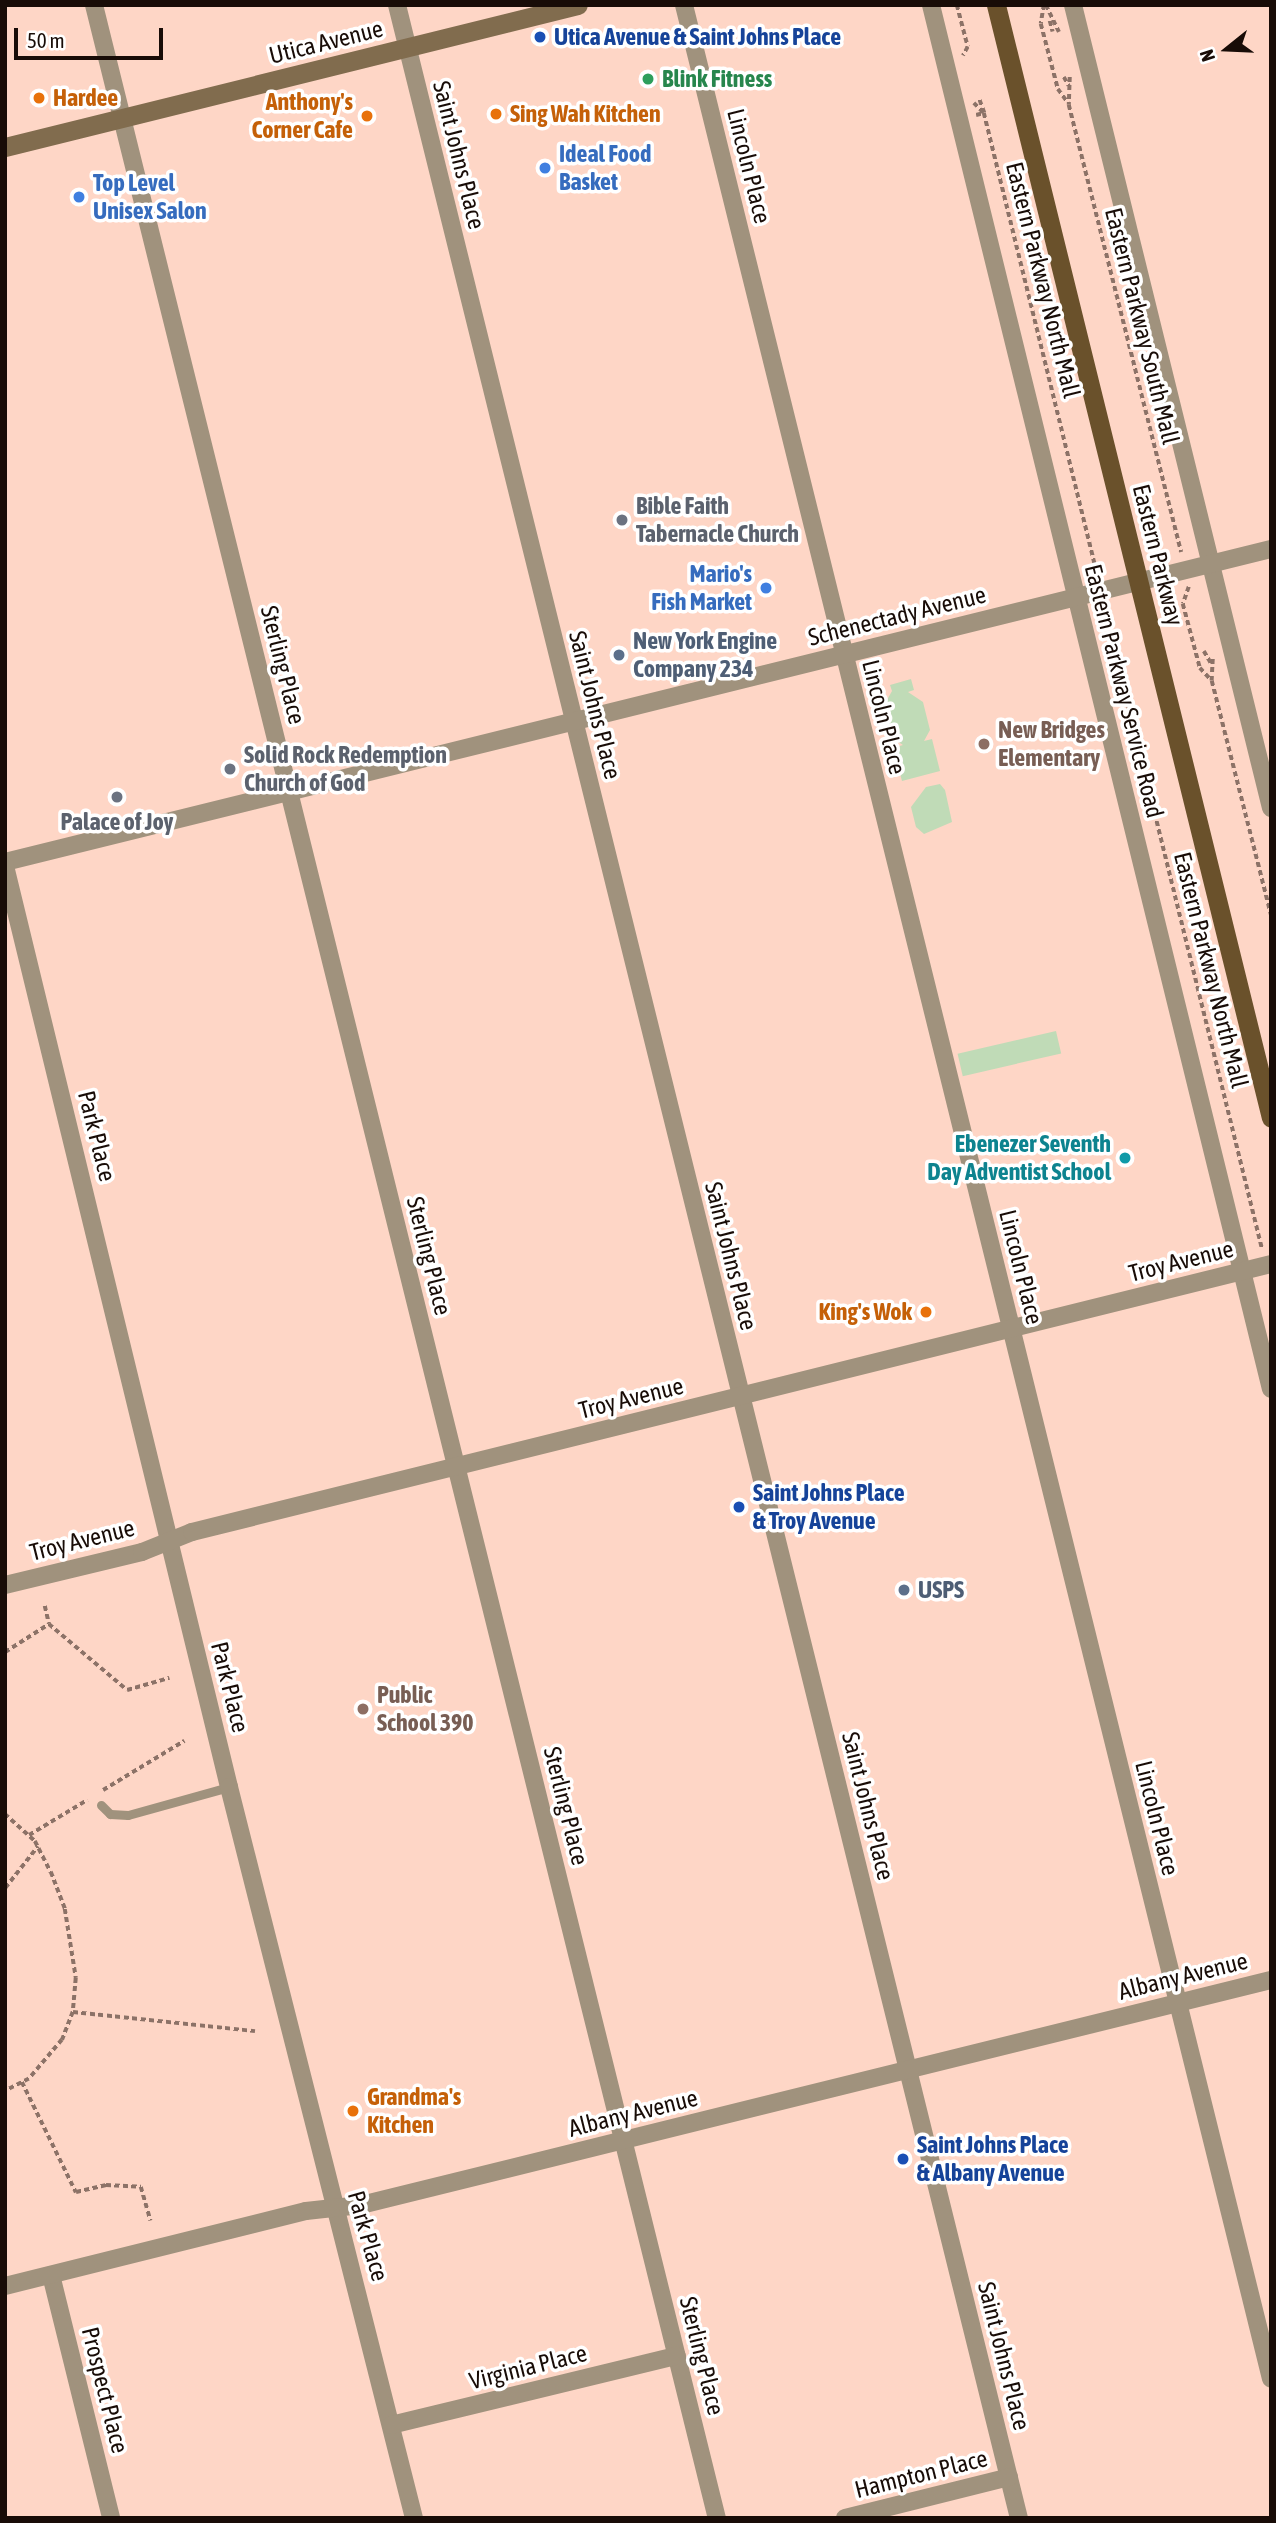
<!DOCTYPE html>
<html>
<head>
<meta charset="utf-8">
<style>
	body { margin:0 }
	#map { position:relative; width:1276px; height:2523px; overflow:hidden; background:#fed6c6; font-family:"Asap Condensed",sans-serif }
	div>[style] { position:absolute }
	.green>* { inset:0; background:#c0dbb7; transform-origin:0 0 }
	.path>* { height:3.5px; margin-top:-1.75px; transform-origin:0; background:repeating-linear-gradient(90deg,#8c7267 0 5px,transparent 0 8.5px) }
	.service>* { height:9px; margin:-4.5px; padding:0 4.5px; transform-origin:4.5px; border-radius:4.5px; background:#a0927d }
	.minor>* { height:18px; margin:-9px; padding:0 9px; transform-origin:9px; border-radius:9px; background:#a0927d }
	.secondary>* { height:19px; margin:-9.5px; padding:0 9.5px; transform-origin:9.5px; border-radius:9.5px; background:#816c4e }
	.primary>* { height:19px; margin:-9.5px; padding:0 9.5px; transform-origin:9.5px; border-radius:9.5px; background:#6a512b }
	.dots>* { width:19px; height:19px; translate:-50% -50%; box-sizing:border-box; border:4px solid #fff; border-radius:50% }
	span { translate:-50% -50%; white-space:nowrap; text-align:center; line-height:1.15; -webkit-text-stroke:7px #fff; paint-order:stroke }
	.transit-label { font-size:24px; color:#164399; font-weight:700 }
	.left { translate:0 -50%; text-align:left }
	.street-label { font-size:24px; color:#180c07 }
	.leisure-label { font-size:24px; color:#27864d; font-weight:700 }
	.food-label { font-size:24px; color:#c56008; font-weight:700 }
	.right { translate:-100% -50%; text-align:right }
	.shop-label { font-size:24px; color:#366cbe; font-weight:700 }
	.worship-label { font-size:24px; color:#5b616d; font-weight:700 }
	.service-label { font-size:24px; color:#4e5e75; font-weight:700 }
	.education-label { font-size:24px; color:#785e54; font-weight:700 }
	.culture-label { font-size:24px; color:#0d838f; font-weight:700 }
	.frame { position:absolute; inset:0; border:7px solid #180c07; pointer-events:none }
	.north { position:absolute; left:1192px; top:14px; width:70px; height:70px; -webkit-text-stroke:5px #fff; paint-order:stroke; rotate:252deg; font-size:19px; font-weight:700; line-height:28px; text-align:center; color:#180c07 }
	.north::after { content:''; display:block; margin:auto; width:24px; height:32px; background:#180c07; clip-path:polygon(50% 0,100% 100%,50% 72%,0 100%) }
	.scale { position:absolute; left:14px; top:28px; width:149px; height:32px; box-sizing:border-box; border:4px solid #180c07; border-top:0; padding-left:9px; font-size:21px; line-height:24px; white-space:nowrap; color:#180c07; -webkit-text-stroke:5px #fff; paint-order:stroke }
</style>
</head>
<body>
<div id="map">
	<div class="green">
		<i style="clip-path:polygon(911px 679px,914px 690px,908px 692px,923px 702px,930px 730px,924px 741px,932px 739px,940px 771px,902px 781px,893px 748px,903px 745px,889px 736px,883px 707px,892px 691px,890px 685px)"></i>
		<i style="clip-path:polygon(940px 784px,945px 790px,952px 822px,924px 834px,916px 827px,911px 807px,926px 787px)"></i>
		<i style="left:1056px;top:1031px;width:23px;height:101px;rotate:77deg"></i>
	</div>
	<div class="path">
		<i style="left:957px;top:5px;width:43px;rotate:75.3deg"></i>
		<i style="left:968px;top:47px;width:10px;rotate:119deg"></i>
		<i style="left:1044px;top:5px;width:19px;rotate:99deg"></i>
		<i style="left:1041px;top:24px;width:67px;rotate:75.3deg"></i>
		<i style="left:1058px;top:89px;width:17px;rotate:54deg"></i>
		<i style="left:1046px;top:5px;width:30px;rotate:64deg"></i>
		<i style="left:1050px;top:21px;width:11px;rotate:75deg"></i>
		<i style="left:1064px;top:77px;width:10px;rotate:61deg"></i>
		<i style="left:1070px;top:77px;width:28px;rotate:92deg"></i>
		<i style="left:1069px;top:105px;width:461px;rotate:75.9deg"></i>
		<i style="left:974px;top:103px;width:14px;rotate:45deg"></i>
		<i style="left:984px;top:113px;width:471px;rotate:76.2deg"></i>
		<i style="left:976px;top:115px;width:8px;rotate:-14deg"></i>
		<i style="left:984px;top:113px;width:15px;rotate:-110deg"></i>
		<i style="left:1189px;top:587px;width:18px;rotate:109deg"></i>
		<i style="left:1183px;top:604px;width:66px;rotate:75.1deg"></i>
		<i style="left:1200px;top:668px;width:16px;rotate:47deg"></i>
		<i style="left:1106px;top:615px;width:652px;rotate:76.16deg"></i>
		<i style="left:1204px;top:651px;width:16px;rotate:60deg"></i>
		<i style="left:1213px;top:659px;width:22px;rotate:93deg"></i>
		<i style="left:1212px;top:681px;width:241px;rotate:75.8deg"></i>
		<i style="left:45px;top:1606px;width:18px;rotate:77deg"></i>
		<i style="left:5px;top:1652px;width:52px;rotate:-32.5deg"></i>
		<i style="left:49px;top:1624px;width:102px;rotate:40.2deg"></i>
		<i style="left:127px;top:1690px;width:44px;rotate:-15.9deg"></i>
		<i style="left:103px;top:1790px;width:95px;rotate:-31.2deg"></i>
		<i style="left:5px;top:1814px;width:40px;rotate:42deg"></i>
		<i style="left:35px;top:1841px;width:35px;rotate:63deg"></i>
		<i style="left:51px;top:1872px;width:40px;rotate:69deg"></i>
		<i style="left:65px;top:1909px;width:70px;rotate:80.9deg"></i>
		<i style="left:76px;top:1978px;width:34px;rotate:95deg"></i>
		<i style="left:73px;top:2012px;width:30px;rotate:111deg"></i>
		<i style="left:62px;top:2040px;width:51px;rotate:130.2deg"></i>
		<i style="left:29px;top:2079px;width:27px;rotate:153deg"></i>
		<i style="left:29px;top:1835px;width:68px;rotate:-31.1deg"></i>
		<i style="left:5px;top:1888px;width:53px;rotate:-51.8deg"></i>
		<i style="left:73px;top:2012px;width:183px;rotate:6deg"></i>
		<i style="left:22px;top:2082px;width:123px;rotate:63.9deg"></i>
		<i style="left:76px;top:2192px;width:31px;rotate:-13deg"></i>
		<i style="left:106px;top:2185px;width:35px;rotate:3deg"></i>
		<i style="left:141px;top:2187px;width:35px;rotate:74deg"></i>
	</div>
	<div class="service">
		<i style="left:101px;top:1805px;width:13px;rotate:45deg"></i>
		<i style="left:110px;top:1814px;width:18px;rotate:3deg"></i>
		<i style="left:128px;top:1815px;width:105px;rotate:-15.5deg"></i>
	</div>
	<div class="minor">
		<i style="left:94px;top:5px;width:2589px;rotate:76.08deg"></i>
		<i style="left:397px;top:5px;width:2589px;rotate:76.1deg"></i>
		<i style="left:684px;top:5px;width:2445px;rotate:76.11deg"></i>
		<i style="left:931px;top:5px;width:1425px;rotate:76.2deg"></i>
		<i style="left:1073px;top:5px;width:827px;rotate:76.15deg"></i>
		<i style="left:5px;top:862px;width:1304px;rotate:-13.89deg"></i>
		<i style="left:5px;top:866px;width:948px;rotate:76.33deg"></i>
		<i style="left:229px;top:1787px;width:754px;rotate:75.8deg"></i>
		<i style="left:5px;top:1585px;width:141px;rotate:-13.5deg"></i>
		<i style="left:142px;top:1552px;width:54px;rotate:-21.8deg"></i>
		<i style="left:192px;top:1532px;width:1112px;rotate:-13.95deg"></i>
		<i style="left:51px;top:2275px;width:250px;rotate:76.1deg"></i>
		<i style="left:5px;top:2286px;width:310px;rotate:-14deg"></i>
		<i style="left:306px;top:2211px;width:55px;rotate:-6.2deg"></i>
		<i style="left:361px;top:2205px;width:937px;rotate:-13.89deg"></i>
		<i style="left:391px;top:2425px;width:294px;rotate:-13.6deg"></i>
		<i style="left:845px;top:2518px;width:169px;rotate:-14deg"></i>
	</div>
	<div class="secondary">
		<i style="left:5px;top:147px;width:590px;rotate:-13.92deg"></i>
	</div>
	<div class="primary">
		<i style="left:996px;top:5px;width:1146px;rotate:76.12deg"></i>
	</div>
	<div class="dots">
		<i style="left:540px;top:37px;background:#1a4fb4"></i>
		<i style="left:648px;top:79px;background:#2e9e5b"></i>
		<i style="left:39px;top:98px;background:#e8710a"></i>
		<i style="left:496px;top:114px;background:#e8710a"></i>
		<i style="left:367px;top:116px;background:#e8710a"></i>
		<i style="left:545px;top:168px;background:#3f7fe0"></i>
		<i style="left:79px;top:197px;background:#3f7fe0"></i>
		<i style="left:622px;top:520px;background:#6b7280"></i>
		<i style="left:766px;top:588px;background:#3f7fe0"></i>
		<i style="left:619px;top:655px;background:#5c6f8a"></i>
		<i style="left:984px;top:744px;background:#8d6e63"></i>
		<i style="left:230px;top:769px;background:#6b7280"></i>
		<i style="left:117px;top:797px;background:#6b7280"></i>
		<i style="left:1125px;top:1158px;background:#0f9aa8"></i>
		<i style="left:926px;top:1312px;background:#e8710a"></i>
		<i style="left:739px;top:1507px;background:#1a4fb4"></i>
		<i style="left:904px;top:1590px;background:#5c6f8a"></i>
		<i style="left:363px;top:1709px;background:#8d6e63"></i>
		<i style="left:353px;top:2111px;background:#e8710a"></i>
		<i style="left:903px;top:2159px;background:#1a4fb4"></i>
	</div>
	<div class="transit-label">
		<span class="left" style="left:554px;top:37px">Utica Avenue &amp; Saint Johns Place</span>
		<span class="left" style="left:753px;top:1507px">Saint Johns Place<br>&amp; Troy Avenue</span>
		<span class="left" style="left:917px;top:2159px">Saint Johns Place<br>&amp; Albany Avenue</span>
	</div>
	<div class="street-label">
		<span style="left:326px;top:42px;rotate:-14deg">Utica Avenue</span>
		<span style="left:459px;top:155px;rotate:76deg">Saint Johns Place</span>
		<span style="left:749px;top:166px;rotate:76deg">Lincoln Place</span>
		<span style="left:1043px;top:280px;rotate:76deg">Eastern Parkway North Mall</span>
		<span style="left:1142px;top:326px;rotate:76deg">Eastern Parkway South Mall</span>
		<span style="left:1158px;top:555px;rotate:76deg">Eastern Parkway</span>
		<span style="left:897px;top:616px;rotate:-14deg">Schenectady Avenue</span>
		<span style="left:283px;top:665px;rotate:76deg">Sterling Place</span>
		<span style="left:1124px;top:691px;rotate:76deg">Eastern Parkway Service Road</span>
		<span style="left:595px;top:705px;rotate:76deg">Saint Johns Place</span>
		<span style="left:884px;top:717px;rotate:76deg">Lincoln Place</span>
		<span style="left:1211px;top:970px;rotate:76deg">Eastern Parkway North Mall</span>
		<span style="left:97px;top:1136px;rotate:76deg">Park Place</span>
		<span style="left:429px;top:1256px;rotate:76deg">Sterling Place</span>
		<span style="left:731px;top:1256px;rotate:76deg">Saint Johns Place</span>
		<span style="left:1181px;top:1261px;rotate:-14deg">Troy Avenue</span>
		<span style="left:1021px;top:1267px;rotate:76deg">Lincoln Place</span>
		<span style="left:631px;top:1398px;rotate:-14deg">Troy Avenue</span>
		<span style="left:82px;top:1540px;rotate:-14deg">Troy Avenue</span>
		<span style="left:230px;top:1687px;rotate:76deg">Park Place</span>
		<span style="left:566px;top:1806px;rotate:76deg">Sterling Place</span>
		<span style="left:868px;top:1806px;rotate:76deg">Saint Johns Place</span>
		<span style="left:1157px;top:1818px;rotate:76deg">Lincoln Place</span>
		<span style="left:1183px;top:1976px;rotate:-14deg">Albany Avenue</span>
		<span style="left:633px;top:2113px;rotate:-14deg">Albany Avenue</span>
		<span style="left:368px;top:2236px;rotate:74deg">Park Place</span>
		<span style="left:702px;top:2356px;rotate:76deg">Sterling Place</span>
		<span style="left:1004px;top:2356px;rotate:76deg">Saint Johns Place</span>
		<span style="left:528px;top:2367px;rotate:-14deg">Virginia Place</span>
		<span style="left:105px;top:2390px;rotate:76deg">Prospect Place</span>
		<span style="left:921px;top:2474px;rotate:-14deg">Hampton Place</span>
	</div>
	<div class="leisure-label">
		<span class="left" style="left:662px;top:79px">Blink Fitness</span>
	</div>
	<div class="food-label">
		<span class="left" style="left:53px;top:98px">Hardee</span>
		<span class="right" style="left:353px;top:116px">Anthony's<br>Corner Cafe</span>
		<span class="left" style="left:510px;top:114px">Sing Wah Kitchen</span>
		<span class="right" style="left:912px;top:1312px">King's Wok</span>
		<span class="left" style="left:367px;top:2111px">Grandma's<br>Kitchen</span>
	</div>
	<div class="shop-label">
		<span class="left" style="left:559px;top:168px">Ideal Food<br>Basket</span>
		<span class="left" style="left:93px;top:197px">Top Level<br>Unisex Salon</span>
		<span class="right" style="left:752px;top:588px">Mario's<br>Fish Market</span>
	</div>
	<div class="worship-label">
		<span class="left" style="left:636px;top:520px">Bible Faith<br>Tabernacle Church</span>
		<span class="left" style="left:244px;top:769px">Solid Rock Redemption<br>Church of God</span>
		<span style="left:117px;top:822px">Palace of Joy</span>
	</div>
	<div class="service-label">
		<span class="left" style="left:633px;top:655px">New York Engine<br>Company 234</span>
		<span class="left" style="left:918px;top:1590px">USPS</span>
	</div>
	<div class="education-label">
		<span class="left" style="left:998px;top:744px">New Bridges<br>Elementary</span>
		<span class="left" style="left:377px;top:1709px">Public<br>School 390</span>
	</div>
	<div class="culture-label">
		<span class="right" style="left:1111px;top:1158px">Ebenezer Seventh<br>Day Adventist School</span>
	</div>
	<div class="frame"></div>
	<div class="north">N</div>
	<div class="scale">50 m</div>
</div>
</body>
</html>
